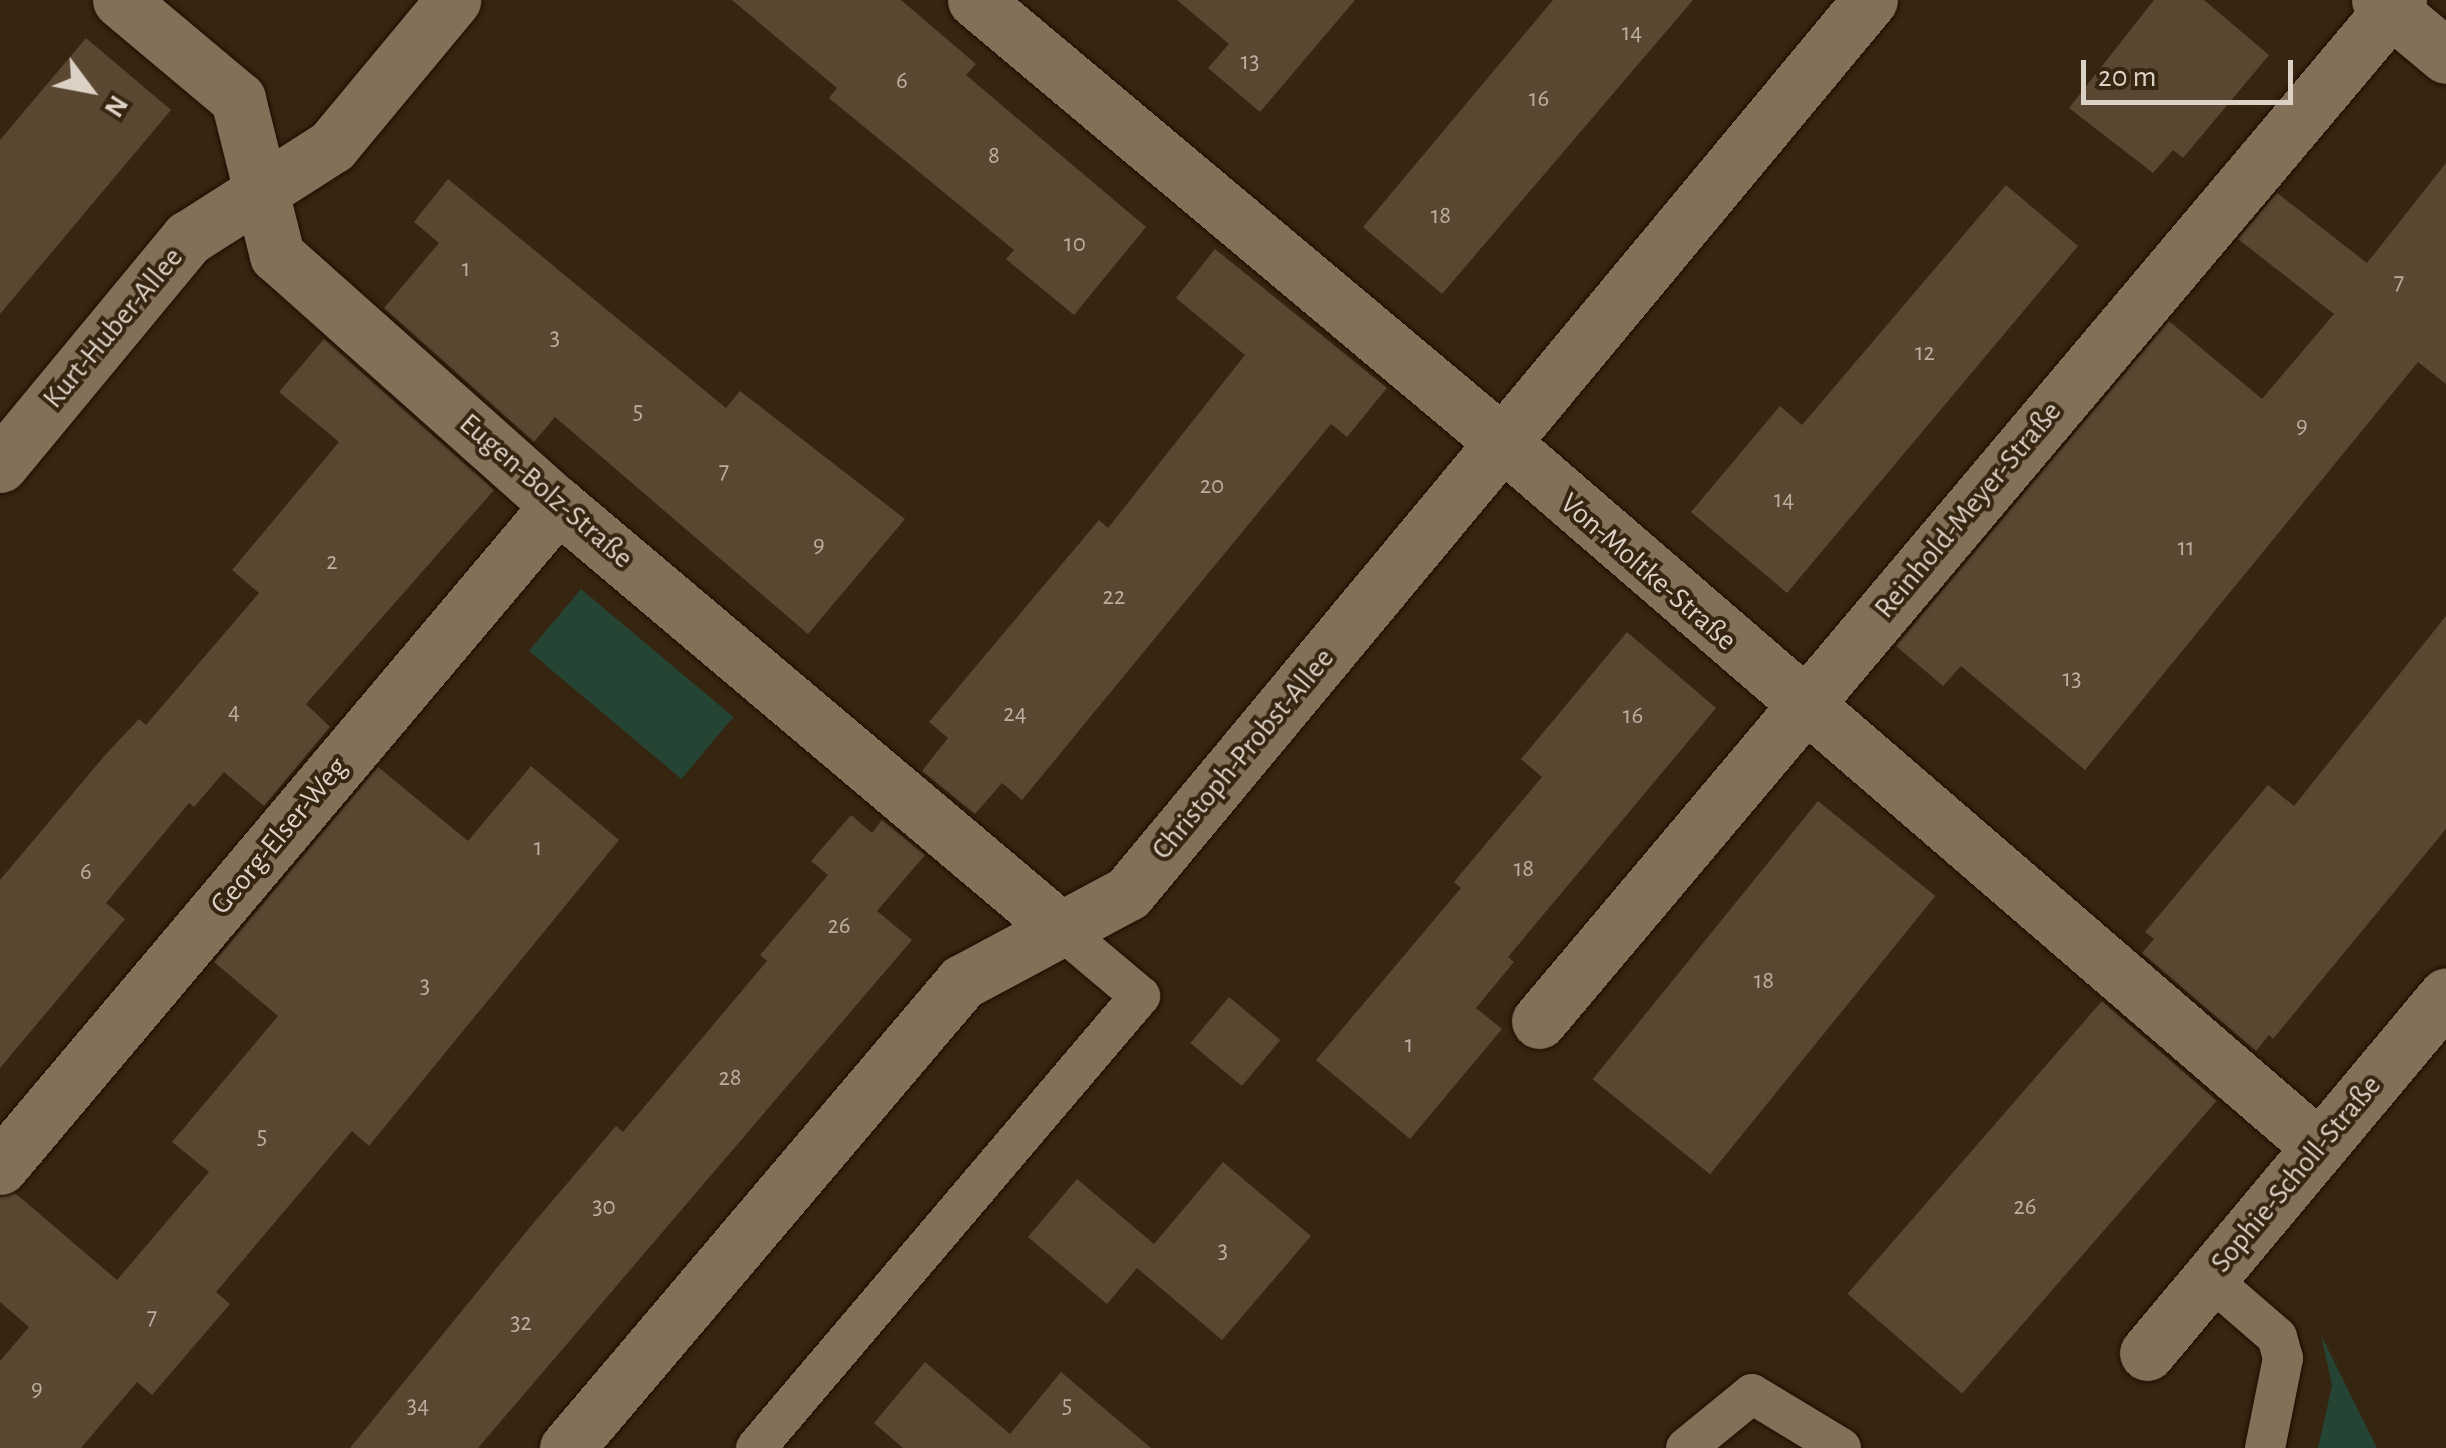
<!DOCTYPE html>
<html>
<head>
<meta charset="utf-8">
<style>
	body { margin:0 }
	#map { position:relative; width:2446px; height:1448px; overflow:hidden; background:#362511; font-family:"Alegreya Sans",sans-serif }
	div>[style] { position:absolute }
	.green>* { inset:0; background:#264433; transform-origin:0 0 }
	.building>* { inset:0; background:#594732; transform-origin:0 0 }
	.roads { filter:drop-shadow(0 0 2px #1d0d00) drop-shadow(0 0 2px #1d0d00) }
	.lane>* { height:40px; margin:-20px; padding:0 20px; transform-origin:20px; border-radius:20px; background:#837059 }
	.street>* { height:55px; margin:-27.5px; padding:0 27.5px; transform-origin:27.5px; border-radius:27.5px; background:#837059 }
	span { translate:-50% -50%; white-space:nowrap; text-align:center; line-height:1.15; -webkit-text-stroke:8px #362511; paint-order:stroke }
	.number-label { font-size:25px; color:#bbaea0 }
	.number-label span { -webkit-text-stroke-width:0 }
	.street-label { font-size:30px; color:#dcd1c5 }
	.north { position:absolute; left:40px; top:40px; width:100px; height:100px; -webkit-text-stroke:8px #362511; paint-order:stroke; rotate:122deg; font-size:28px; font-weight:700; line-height:40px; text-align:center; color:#dcd1c5 }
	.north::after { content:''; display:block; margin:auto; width:35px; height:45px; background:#dcd1c5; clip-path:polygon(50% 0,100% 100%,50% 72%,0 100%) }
	.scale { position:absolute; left:2081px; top:60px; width:212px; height:45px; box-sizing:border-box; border:5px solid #dcd1c5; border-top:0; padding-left:12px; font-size:30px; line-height:35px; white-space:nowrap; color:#dcd1c5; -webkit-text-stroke:8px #362511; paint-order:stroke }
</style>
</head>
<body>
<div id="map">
	<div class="green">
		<i style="left:581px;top:589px;width:199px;height:81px;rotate:40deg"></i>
		<i style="clip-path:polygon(2321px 1335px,2377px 1448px,2318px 1448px,2332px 1386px)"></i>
	</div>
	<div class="building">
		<i style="clip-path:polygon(732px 0,901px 0,976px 64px,966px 75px,1146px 227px,1074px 315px,1006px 259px,1014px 250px,829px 98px,837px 88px)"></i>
		<i style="clip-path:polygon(1177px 0,1355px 0,1260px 112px,1208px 68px,1229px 44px)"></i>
		<i style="clip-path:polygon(1553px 0,1693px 0,1442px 294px,1363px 227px)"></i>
		<i style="clip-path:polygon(2154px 0,2204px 0,2269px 55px,2183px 158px,2173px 150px,2153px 173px,2069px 108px)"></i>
		<i style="clip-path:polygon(86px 38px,171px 110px,0 314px,0 140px)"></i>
		<i style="clip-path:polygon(2446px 163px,2446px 384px,2418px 362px,2085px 770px,1961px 666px,1943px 686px,1896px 646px,2169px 321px,2262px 399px,2334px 314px,2238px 239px,2277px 193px,2367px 263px)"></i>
		<i style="clip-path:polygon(448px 179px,726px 408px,740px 391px,905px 519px,808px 634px,555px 417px,534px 442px,384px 308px,439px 243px,414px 222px)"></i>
		<i style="clip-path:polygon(2006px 185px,2078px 246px,1787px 593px,1691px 512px,1780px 406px,1802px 425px)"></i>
		<i style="clip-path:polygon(1215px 249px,1387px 388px,1347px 437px,1331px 424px,1022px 800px,1002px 783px,975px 814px,922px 771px,948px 738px,929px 722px,1099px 520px,1108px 528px,1245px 355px,1176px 298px)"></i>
		<i style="clip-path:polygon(324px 339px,494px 490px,306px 704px,330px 727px,264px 806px,224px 772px,194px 807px,189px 803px,106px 903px,125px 919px,0 1068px,0 880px,106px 754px,139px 719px,146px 725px,259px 593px,232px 570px,339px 442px,279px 392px)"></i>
		<i style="clip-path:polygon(2446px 616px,2446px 829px,2273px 1039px,2269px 1035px,2256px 1051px,2142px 953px,2154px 939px,2145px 932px,2268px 785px,2294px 806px)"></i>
		<i style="clip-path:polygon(1627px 632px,1716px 708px,1508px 957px,1514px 962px,1476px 1008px,1502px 1029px,1410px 1139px,1316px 1060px,1461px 888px,1454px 882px,1542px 777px,1521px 759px)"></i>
		<i style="clip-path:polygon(531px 766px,619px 840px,369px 1146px,352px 1131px,216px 1292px,230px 1304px,152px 1395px,137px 1382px,81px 1448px,0 1448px,0 1361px,29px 1327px,0 1302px,0 1197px,15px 1193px,117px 1280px,209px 1172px,172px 1142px,278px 1016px,214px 962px,378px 767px,468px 841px)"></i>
		<i style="left:1818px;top:801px;width:151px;height:358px;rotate:39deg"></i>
		<i style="clip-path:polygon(851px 815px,872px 833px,882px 820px,925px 855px,877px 911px,912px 940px,478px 1448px,350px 1448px,531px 1226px,616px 1126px,623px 1132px,767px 961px,760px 955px,828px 875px,811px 861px)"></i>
		<i style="left:1229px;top:997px;width:67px;height:60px;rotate:40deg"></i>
		<i style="left:2102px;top:1001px;width:152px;height:388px;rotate:41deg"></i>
		<i style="clip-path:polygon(1223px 1162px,1311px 1236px,1222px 1340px,1137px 1268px,1107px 1304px,1028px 1237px,1077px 1179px,1154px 1244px)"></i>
		<i style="clip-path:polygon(925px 1362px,1010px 1434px,1061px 1372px,1151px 1448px,903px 1448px,874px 1423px)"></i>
	</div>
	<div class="roads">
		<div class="lane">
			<i style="left:2209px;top:1278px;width:90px;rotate:40.9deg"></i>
			<i style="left:2277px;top:1337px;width:22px;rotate:74deg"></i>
			<i style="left:2283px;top:1358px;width:92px;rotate:101.3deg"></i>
			<i style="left:756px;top:1448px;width:593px;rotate:-49.65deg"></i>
			<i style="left:1140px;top:996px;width:107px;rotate:-139.9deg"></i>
			<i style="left:1686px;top:1448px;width:85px;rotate:-39.3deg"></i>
			<i style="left:1752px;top:1394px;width:104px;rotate:31.2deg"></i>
		</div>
		<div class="street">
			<i style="left:120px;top:0;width:154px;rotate:40deg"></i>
			<i style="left:238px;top:99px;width:161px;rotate:76deg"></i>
			<i style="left:277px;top:255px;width:376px;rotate:41.7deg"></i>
			<i style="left:558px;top:505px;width:654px;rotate:40.16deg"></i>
			<i style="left:975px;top:0;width:688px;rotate:39.99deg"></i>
			<i style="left:1502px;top:442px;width:1078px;rotate:40.79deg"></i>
			<i style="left:2379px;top:0;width:87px;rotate:39.9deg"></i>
			<i style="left:0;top:465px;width:295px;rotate:-50.4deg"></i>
			<i style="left:188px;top:238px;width:171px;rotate:-32.6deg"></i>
			<i style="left:332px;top:146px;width:190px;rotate:-50.3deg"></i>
			<i style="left:1539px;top:1021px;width:1335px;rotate:-49.89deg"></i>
			<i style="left:0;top:1167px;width:866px;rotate:-49.87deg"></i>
			<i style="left:2147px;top:1353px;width:466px;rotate:-50.1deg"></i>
			<i style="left:567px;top:1448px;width:611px;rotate:-49.71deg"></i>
			<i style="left:962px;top:982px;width:188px;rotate:-28.2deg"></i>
			<i style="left:1128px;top:893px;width:1161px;rotate:-50.28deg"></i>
		</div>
	</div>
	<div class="number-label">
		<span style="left:1632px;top:33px">14</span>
		<span style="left:1250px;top:62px">13</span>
		<span style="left:902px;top:81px">6</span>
		<span style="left:1539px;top:99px">16</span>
		<span style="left:994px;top:156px">8</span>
		<span style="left:1441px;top:216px">18</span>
		<span style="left:1075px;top:244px">10</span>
		<span style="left:466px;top:269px">1</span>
		<span style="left:2399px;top:282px">7</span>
		<span style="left:555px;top:338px">3</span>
		<span style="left:1925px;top:353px">12</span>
		<span style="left:638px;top:411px">5</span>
		<span style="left:2302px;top:426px">9</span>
		<span style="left:724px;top:471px">7</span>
		<span style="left:1212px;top:486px">20</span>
		<span style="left:1784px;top:500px">14</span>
		<span style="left:819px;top:545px">9</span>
		<span style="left:2186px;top:548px">11</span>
		<span style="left:332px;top:562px">2</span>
		<span style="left:1114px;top:597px">22</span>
		<span style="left:2072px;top:679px">13</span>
		<span style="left:234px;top:712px">4</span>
		<span style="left:1015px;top:714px">24</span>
		<span style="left:1633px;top:716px">16</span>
		<span style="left:538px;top:848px">1</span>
		<span style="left:1524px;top:869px">18</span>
		<span style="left:86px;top:872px">6</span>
		<span style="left:839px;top:926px">26</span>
		<span style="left:1764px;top:981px">18</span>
		<span style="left:425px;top:986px">3</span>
		<span style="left:1409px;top:1045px">1</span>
		<span style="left:730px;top:1078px">28</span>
		<span style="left:262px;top:1136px">5</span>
		<span style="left:604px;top:1207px">30</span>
		<span style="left:2025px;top:1207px">26</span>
		<span style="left:1223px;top:1251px">3</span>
		<span style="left:152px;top:1317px">7</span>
		<span style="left:521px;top:1323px">32</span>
		<span style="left:37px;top:1389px">9</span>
		<span style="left:1067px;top:1405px">5</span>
		<span style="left:418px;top:1406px">34</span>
	</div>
	<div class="street-label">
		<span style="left:113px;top:328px;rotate:-50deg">Kurt-Huber-Allee</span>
		<span style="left:546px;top:491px;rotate:41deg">Eugen-Bolz-Straße</span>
		<span style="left:1968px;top:510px;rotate:-50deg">Reinhold-Meyer-Straße</span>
		<span style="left:1648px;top:572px;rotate:41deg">Von-Moltke-Straße</span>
		<span style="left:1243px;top:754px;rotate:-50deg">Christoph-Probst-Allee</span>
		<span style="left:279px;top:836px;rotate:-50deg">Georg-Elser-Weg</span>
		<span style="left:2296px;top:1174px;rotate:-50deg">Sophie-Scholl-Straße</span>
	</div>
	<div class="north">N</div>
	<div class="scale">20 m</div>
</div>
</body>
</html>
